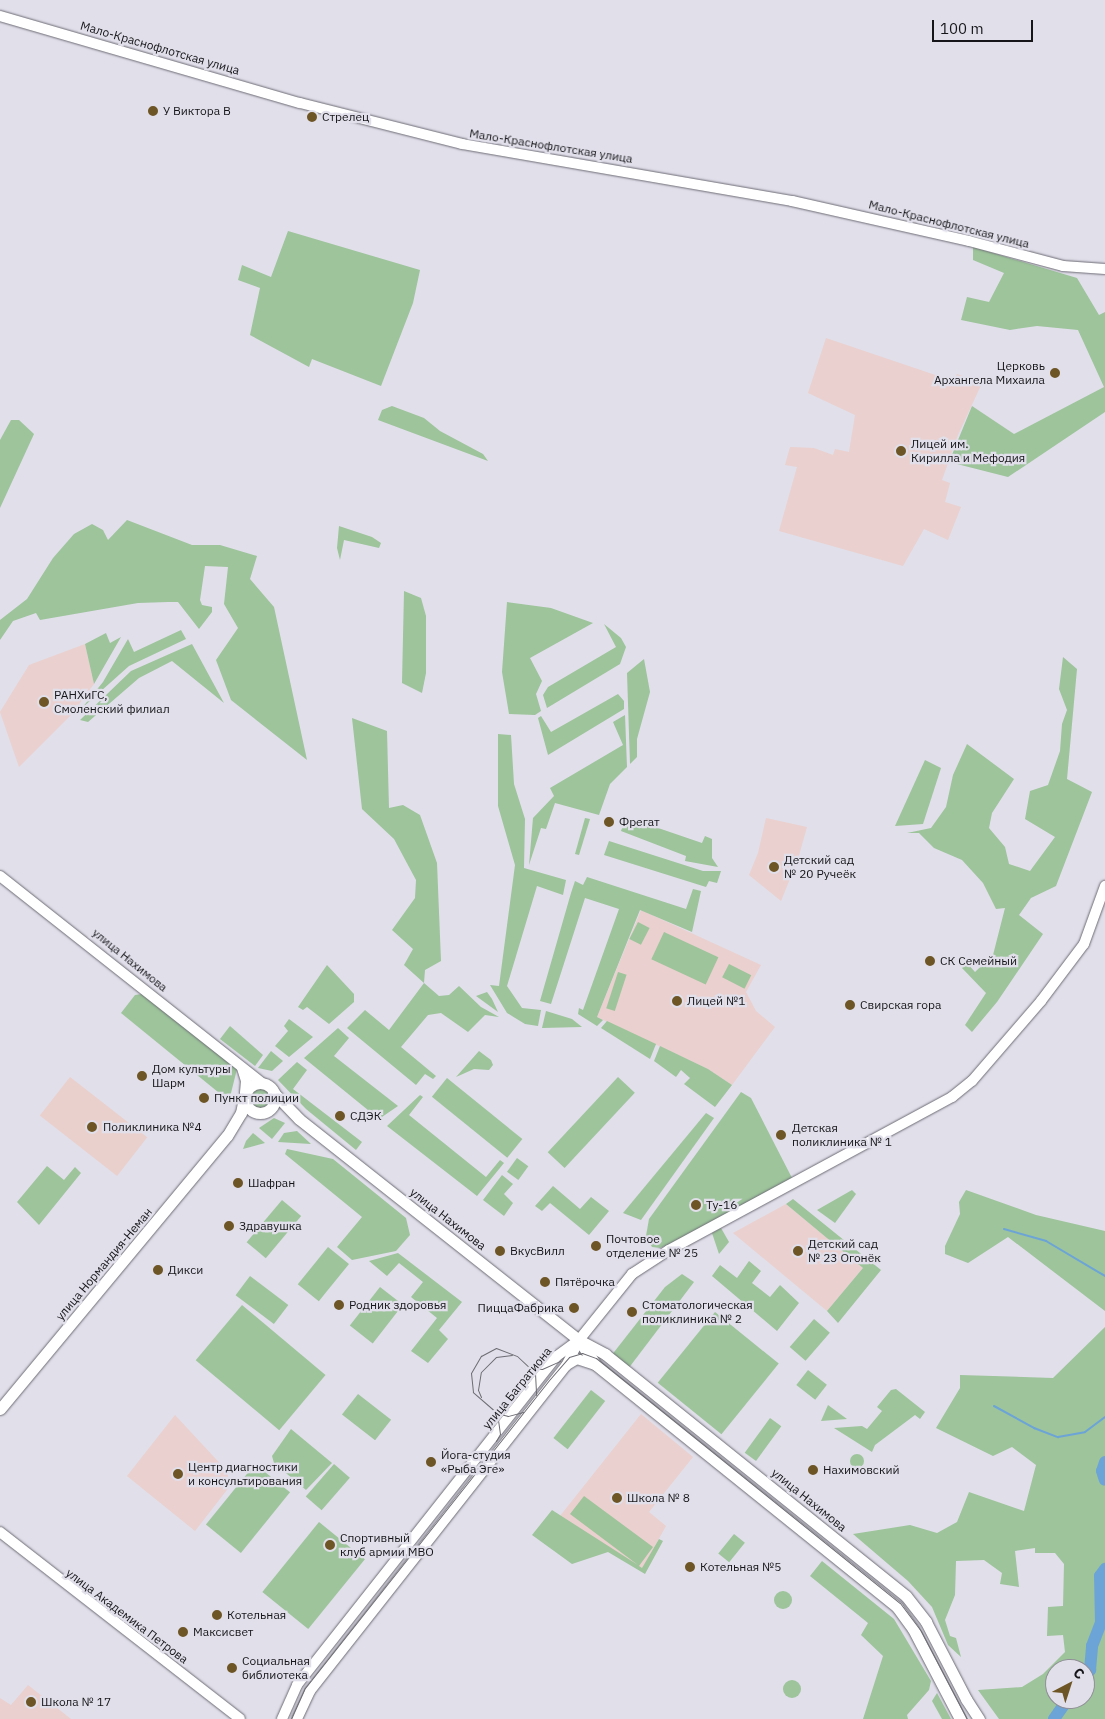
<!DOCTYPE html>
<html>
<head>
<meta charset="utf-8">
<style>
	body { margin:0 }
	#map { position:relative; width:1105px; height:1719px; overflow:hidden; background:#e1dfea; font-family:"IBM Plex Sans",sans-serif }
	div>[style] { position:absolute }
	.education>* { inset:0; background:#ead0ce }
	.medical>* { inset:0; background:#ead0cc; transform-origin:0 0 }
	.green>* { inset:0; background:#9dc49b; transform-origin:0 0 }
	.round { border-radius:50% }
	.stream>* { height:2px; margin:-1px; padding:0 1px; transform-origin:1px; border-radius:1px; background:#6ca4d7 }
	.river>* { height:12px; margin:-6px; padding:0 6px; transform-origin:6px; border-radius:6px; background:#6ca4d7 }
	.roads { filter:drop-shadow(0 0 1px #6d6c75) drop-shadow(0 0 1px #6d6c75) }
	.secondary>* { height:10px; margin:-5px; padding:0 5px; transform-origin:5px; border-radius:5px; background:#fff }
	.primary>* { height:11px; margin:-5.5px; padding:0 5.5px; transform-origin:5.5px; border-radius:5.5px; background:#fff }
	.primary>.ring { margin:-5.5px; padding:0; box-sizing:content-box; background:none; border:11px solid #fff; border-radius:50% }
	.tram>* { height:1px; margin:-0.5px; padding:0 0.5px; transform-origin:0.5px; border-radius:0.5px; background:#6d6c73 }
	.dots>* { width:14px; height:14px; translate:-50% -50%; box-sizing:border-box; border:2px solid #e1dfea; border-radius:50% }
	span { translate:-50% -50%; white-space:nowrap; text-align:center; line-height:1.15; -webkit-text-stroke:4.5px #e1dfea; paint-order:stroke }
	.street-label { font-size:12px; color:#161519 }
	.poi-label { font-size:12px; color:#161519 }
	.left { translate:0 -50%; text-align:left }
	.right { translate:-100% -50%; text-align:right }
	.north { position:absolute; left:1045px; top:1659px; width:50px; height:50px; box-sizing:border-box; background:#e1dfea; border:1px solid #908e96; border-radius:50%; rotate:40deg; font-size:14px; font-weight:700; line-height:20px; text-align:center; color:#161519 }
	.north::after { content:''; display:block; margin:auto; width:18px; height:22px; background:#6e5526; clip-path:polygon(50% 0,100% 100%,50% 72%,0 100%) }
	.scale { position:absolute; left:932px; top:20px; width:101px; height:22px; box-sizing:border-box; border:2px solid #161519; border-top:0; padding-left:6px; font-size:15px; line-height:18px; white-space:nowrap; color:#161519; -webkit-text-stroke:4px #e1dfea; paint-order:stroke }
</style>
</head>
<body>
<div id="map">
	<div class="education">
		<i style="clip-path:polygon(826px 338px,953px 381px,957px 374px,982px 383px,958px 435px,942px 480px,950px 483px,945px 502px,961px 507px,948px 540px,924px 529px,903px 566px,779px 531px,797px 467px,785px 465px,790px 447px,814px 448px,833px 455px,835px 449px,849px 452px,855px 415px,808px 393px)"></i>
		<i style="clip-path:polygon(85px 644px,94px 684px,71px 715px,19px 767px,0 712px,29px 665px)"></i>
		<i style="clip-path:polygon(766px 818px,807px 827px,798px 859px,781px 901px,749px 875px,758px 853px)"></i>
		<i style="clip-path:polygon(641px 910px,761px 965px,746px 992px,756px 1011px,775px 1027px,732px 1085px,708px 1069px,597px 1017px)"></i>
		<i style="clip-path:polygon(786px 1204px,863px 1268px,827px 1311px,733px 1233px)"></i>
		<i style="clip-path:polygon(641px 1414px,693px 1457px,649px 1512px,666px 1526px,642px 1569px,560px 1516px)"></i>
		<i style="clip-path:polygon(175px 1415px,227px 1471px,230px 1486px,195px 1531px,127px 1476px)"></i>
		<i style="clip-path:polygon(28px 1685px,71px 1719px,0 1719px,0 1698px,11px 1705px)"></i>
	</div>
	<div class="medical">
		<i style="left:70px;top:1077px;width:98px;height:49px;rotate:38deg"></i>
	</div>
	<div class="green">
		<i style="clip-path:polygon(288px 231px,420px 270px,413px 303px,381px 386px,312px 359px,309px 367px,250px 335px,260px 288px,238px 280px,242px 265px,271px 277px)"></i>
		<i style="clip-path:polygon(973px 247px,1077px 278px,1099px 315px,1105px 312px,1105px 412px,1008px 477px,949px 462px,972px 406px,1014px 434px,1104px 387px,1078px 330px,1037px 326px,1010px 330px,961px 320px,967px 297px,989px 302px,1004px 273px,973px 260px)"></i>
		<i style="clip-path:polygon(392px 406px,424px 418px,440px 431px,483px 454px,488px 461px,378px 420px,382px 410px)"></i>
		<i style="clip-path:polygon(11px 420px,19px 420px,34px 434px,0 508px,0 440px)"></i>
		<i style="clip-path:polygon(127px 520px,192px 545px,220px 545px,257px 556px,250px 579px,274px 607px,307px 760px,231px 700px,216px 660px,238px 628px,224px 604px,228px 567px,205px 566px,200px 600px,202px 605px,212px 607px,212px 612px,199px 629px,178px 602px,168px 602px,138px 603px,40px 620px,36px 613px,13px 621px,0 640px,0 620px,27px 599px,53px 558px,74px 534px,92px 524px,103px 530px,108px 540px)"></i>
		<i style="clip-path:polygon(339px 526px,372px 537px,381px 543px,379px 548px,344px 540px,340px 560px,337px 548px)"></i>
		<i style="clip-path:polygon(404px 591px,421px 598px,426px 616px,426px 673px,422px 693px,402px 683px)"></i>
		<i style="clip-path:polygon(507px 602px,551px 608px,593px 623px,530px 658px,542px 681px,536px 694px,541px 711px,535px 715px,509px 714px,502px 672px)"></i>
		<i style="clip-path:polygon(604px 624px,621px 638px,626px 647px,620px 664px,547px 708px,543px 695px,548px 687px,616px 647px)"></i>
		<i style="clip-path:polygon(181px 630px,186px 639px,129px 666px,82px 708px,103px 682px,128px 639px,134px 652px)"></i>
		<i style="clip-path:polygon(106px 633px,110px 643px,121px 637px,94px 684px,85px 644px)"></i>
		<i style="clip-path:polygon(192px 644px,224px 703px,172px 661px,139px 678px,88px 722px,80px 720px,131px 671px)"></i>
		<i style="clip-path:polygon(1063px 657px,1077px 669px,1067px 779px,1092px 792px,1056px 886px,1031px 898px,1019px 915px,1043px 934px,997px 1002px,972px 1032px,965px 1025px,986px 993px,962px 968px,967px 963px,975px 972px,993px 955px,1005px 908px,996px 909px,983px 883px,962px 860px,934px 848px,919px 833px,907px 833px,931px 828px,946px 807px,953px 775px,967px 744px,1014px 779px,992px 813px,989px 828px,1005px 847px,1009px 864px,1030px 871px,1055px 837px,1025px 819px,1030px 791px,1048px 785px,1060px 751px,1062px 724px,1067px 710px,1059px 689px)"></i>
		<i style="clip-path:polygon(644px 659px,650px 692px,637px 739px,637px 757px,630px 764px,627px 673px)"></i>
		<i style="clip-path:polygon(618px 694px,624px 701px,624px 709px,548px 755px,538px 718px,541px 716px,551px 732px)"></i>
		<i style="clip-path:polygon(625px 715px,627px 767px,610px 784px,599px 815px,555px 803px,546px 829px,541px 828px,529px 865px,533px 818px,554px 796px,550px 788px,623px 745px,613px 722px)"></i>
		<i style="clip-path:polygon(352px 718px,387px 731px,389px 808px,403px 805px,420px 815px,437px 863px,441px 961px,425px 970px,424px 983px,439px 996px,449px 995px,459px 986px,481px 1007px,499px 1017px,485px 1015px,468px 1032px,441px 1013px,428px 1015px,401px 1047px,436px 1076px,433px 1079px,425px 1074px,416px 1085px,347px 1028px,365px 1010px,389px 1030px,424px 983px,404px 965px,413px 949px,392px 930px,415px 898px,416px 880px,394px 839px,362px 809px)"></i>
		<i style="clip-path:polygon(498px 734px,511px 735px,514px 784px,525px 819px,524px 868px,566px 880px,563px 895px,537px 886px,507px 986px,522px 1008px,541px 1010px,538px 1026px,525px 1024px,507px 1013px,490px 985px,499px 986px,515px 865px,498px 806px)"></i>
		<i style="clip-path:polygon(925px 760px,941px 768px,923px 824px,895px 826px)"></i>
		<i style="clip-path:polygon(626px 817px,702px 843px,705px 836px,712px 839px,712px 858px,718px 867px,685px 861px,686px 856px,621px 831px)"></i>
		<i style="clip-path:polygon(585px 818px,590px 819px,579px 855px,575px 854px)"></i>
		<i style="clip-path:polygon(609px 841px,703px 871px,721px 871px,717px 883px,709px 881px,706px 887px,604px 855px)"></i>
		<i style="clip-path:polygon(587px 877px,686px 909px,693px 889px,701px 891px,692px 932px,640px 910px,597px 1017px,603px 1020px,597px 1026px,578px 1014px,579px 1008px,583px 1010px,619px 909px,585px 898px,551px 1004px,540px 1001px,571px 893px,575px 881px,583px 885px)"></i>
		<i style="left:638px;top:922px;width:13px;height:19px;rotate:27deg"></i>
		<i style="left:664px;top:932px;width:60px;height:30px;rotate:25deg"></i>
		<i style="left:729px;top:964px;width:25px;height:15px;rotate:27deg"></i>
		<i style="clip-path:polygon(327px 965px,354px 994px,354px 1002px,329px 1024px,307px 1007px,303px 1010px,298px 1007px)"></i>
		<i style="left:618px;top:972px;width:9px;height:38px;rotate:18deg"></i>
		<i style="clip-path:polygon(487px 992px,492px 999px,498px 1012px,476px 996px)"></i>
		<i style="clip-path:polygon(142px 994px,237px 1069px,229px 1101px,121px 1013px,135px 995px)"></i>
		<i style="clip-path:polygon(546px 1011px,572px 1019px,582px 1027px,542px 1028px)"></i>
		<i style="clip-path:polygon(289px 1019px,313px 1037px,289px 1057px,275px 1046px,288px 1031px,284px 1026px)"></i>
		<i style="clip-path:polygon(607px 1021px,656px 1044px,650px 1059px,601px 1028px)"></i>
		<i style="clip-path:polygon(230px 1026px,263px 1055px,255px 1066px,220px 1039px)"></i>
		<i style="clip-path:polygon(338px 1028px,349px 1038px,334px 1056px,398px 1106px,379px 1119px,304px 1058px)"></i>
		<i style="clip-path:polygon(660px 1046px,708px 1069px,732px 1085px,715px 1107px,684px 1084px,690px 1078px,681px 1070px,676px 1077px,654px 1061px)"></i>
		<i style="clip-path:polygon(271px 1051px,283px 1061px,272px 1071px,258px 1068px)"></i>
		<i style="clip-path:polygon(479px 1051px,491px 1060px,493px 1065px,489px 1070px,474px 1069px,456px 1077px)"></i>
		<i style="clip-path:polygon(297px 1062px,307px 1070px,293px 1089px,362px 1142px,356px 1150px,306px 1109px,278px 1080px)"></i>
		<i style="left:618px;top:1077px;width:23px;height:103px;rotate:43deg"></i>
		<i style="left:447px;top:1078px;width:97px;height:24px;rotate:39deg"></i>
		<i class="round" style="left:250px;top:1088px;width:20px;height:20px"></i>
		<i style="clip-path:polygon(741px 1092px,751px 1098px,792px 1178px,675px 1242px,660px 1248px,652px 1247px,646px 1236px,649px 1219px)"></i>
		<i style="clip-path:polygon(420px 1095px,423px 1097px,409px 1115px,486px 1177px,500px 1160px,504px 1163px,477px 1196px,387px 1126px)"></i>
		<i style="clip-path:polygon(706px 1113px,714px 1118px,641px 1220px,623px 1213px)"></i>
		<i style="clip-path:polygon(274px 1118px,285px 1123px,272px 1139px,259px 1128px)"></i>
		<i style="clip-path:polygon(297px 1131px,311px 1144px,278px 1142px,284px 1133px)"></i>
		<i style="clip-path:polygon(253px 1133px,265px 1143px,243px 1149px,246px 1141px)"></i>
		<i style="clip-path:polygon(287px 1149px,333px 1159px,406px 1218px,410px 1235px,396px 1251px,352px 1260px,337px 1247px,362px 1217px,285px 1154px)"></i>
		<i style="left:517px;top:1158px;width:14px;height:17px;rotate:36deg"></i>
		<i style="clip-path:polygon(47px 1166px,64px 1180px,75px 1167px,81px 1173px,39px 1225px,17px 1202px)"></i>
		<i style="clip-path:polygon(502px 1175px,513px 1184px,504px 1194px,513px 1203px,504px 1216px,483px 1200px)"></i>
		<i style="clip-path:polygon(553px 1186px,580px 1209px,591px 1197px,609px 1211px,589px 1235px,550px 1203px,542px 1211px,535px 1206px)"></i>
		<i style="clip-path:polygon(852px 1190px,856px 1194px,835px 1223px,817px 1210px)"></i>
		<i style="clip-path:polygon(966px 1190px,1036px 1215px,1105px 1231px,1105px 1311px,1008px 1237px,968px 1263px,945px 1254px,945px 1246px,960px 1214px,959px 1202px)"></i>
		<i style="clip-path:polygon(793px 1199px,881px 1270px,838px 1323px,827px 1311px,863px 1268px,786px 1204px)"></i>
		<i style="left:282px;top:1200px;width:25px;height:55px;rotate:40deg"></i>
		<i style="clip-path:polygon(721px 1228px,729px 1242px,719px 1254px,712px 1233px)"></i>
		<i style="left:328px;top:1247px;width:27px;height:48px;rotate:39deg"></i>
		<i style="clip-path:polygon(398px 1253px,462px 1302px,439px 1330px,448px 1339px,428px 1363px,411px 1351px,437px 1318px,411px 1297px,423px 1282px,399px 1263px,387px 1276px,369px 1261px)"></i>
		<i style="clip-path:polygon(749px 1261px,761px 1271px,752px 1283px,770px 1297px,780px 1285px,799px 1303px,777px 1331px,712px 1276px,720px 1265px,737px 1278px)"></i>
		<i style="clip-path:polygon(682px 1274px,694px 1282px,628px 1369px,611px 1356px,665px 1287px)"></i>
		<i style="left:250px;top:1276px;width:48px;height:24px;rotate:37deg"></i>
		<i style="left:380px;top:1287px;width:29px;height:49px;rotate:38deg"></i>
		<i style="left:242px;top:1305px;width:109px;height:72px;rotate:40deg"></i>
		<i style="left:715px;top:1312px;width:82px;height:91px;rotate:39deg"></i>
		<i style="left:814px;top:1319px;width:21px;height:37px;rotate:41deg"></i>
		<i style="clip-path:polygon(evenodd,1105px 1327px,1105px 1719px,999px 1719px,978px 1690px,1022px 1687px,1043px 1674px,1065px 1652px,1063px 1635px,1047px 1636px,1048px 1607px,1063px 1606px,1064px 1564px,1055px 1553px,1035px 1553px,1035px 1548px,1015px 1551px,1019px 1587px,1000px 1584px,1002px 1573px,984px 1560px,956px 1561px,955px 1595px,945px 1620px,950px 1636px,956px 1638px,961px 1657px,948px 1645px,932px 1607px,908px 1581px,853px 1534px,910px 1525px,937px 1533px,957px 1522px,969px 1492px,1024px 1511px,1036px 1465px,1012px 1447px,993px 1456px,936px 1428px,960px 1388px,960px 1375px,1053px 1378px,1105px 1327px,1055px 1669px,1085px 1669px,1085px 1699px,1055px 1699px,1055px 1669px)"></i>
		<i style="left:808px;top:1370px;width:24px;height:19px;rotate:38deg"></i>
		<i style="clip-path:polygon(896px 1389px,925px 1412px,920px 1419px,915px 1415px,875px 1445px,872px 1452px,834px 1428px,862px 1426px,867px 1429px,882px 1411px,877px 1407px,891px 1390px)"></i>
		<i style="left:591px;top:1390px;width:18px;height:61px;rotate:38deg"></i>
		<i style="left:358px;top:1394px;width:42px;height:26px;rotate:38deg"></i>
		<i style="clip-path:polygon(828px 1405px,847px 1419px,821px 1421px)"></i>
		<i style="left:770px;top:1418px;width:14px;height:43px;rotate:36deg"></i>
		<i style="clip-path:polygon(291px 1429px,332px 1463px,306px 1490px,274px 1463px,272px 1456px)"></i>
		<i class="round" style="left:850px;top:1454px;width:14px;height:14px"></i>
		<i style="left:255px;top:1464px;width:45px;height:78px;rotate:39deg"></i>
		<i style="left:334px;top:1464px;width:21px;height:43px;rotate:41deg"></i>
		<i style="clip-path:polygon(584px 1496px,653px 1547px,639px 1566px,642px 1568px,659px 1539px,663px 1541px,645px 1574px,608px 1552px,572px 1564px,532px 1535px,552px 1510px,638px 1565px,570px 1514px)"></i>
		<i style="left:319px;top:1522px;width:59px;height:90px;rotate:39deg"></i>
		<i style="left:734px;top:1534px;width:14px;height:25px;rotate:39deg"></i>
		<i style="clip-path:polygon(822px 1561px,894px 1619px,931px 1681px,929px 1690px,907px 1715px,908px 1719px,863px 1719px,883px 1656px,861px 1635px,868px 1623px,810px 1576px)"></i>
		<i class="round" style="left:774px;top:1591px;width:18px;height:18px"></i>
		<i class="round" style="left:783px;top:1680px;width:18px;height:18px"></i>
		<i style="clip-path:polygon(937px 1693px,951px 1719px,942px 1719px,932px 1701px)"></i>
	</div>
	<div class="stream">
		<i style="left:1004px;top:1229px;width:44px;rotate:15.9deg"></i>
		<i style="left:1046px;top:1241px;width:69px;rotate:30.7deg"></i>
		<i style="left:994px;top:1406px;width:46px;rotate:28.8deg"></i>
		<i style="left:1034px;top:1428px;width:26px;rotate:21deg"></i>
		<i style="left:1058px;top:1437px;width:27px;rotate:-10deg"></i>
		<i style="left:1085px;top:1432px;width:25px;rotate:-37deg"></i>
	</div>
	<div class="river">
		<i style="left:1105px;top:1462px;width:9px;rotate:108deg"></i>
		<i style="left:1102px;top:1471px;width:9px;rotate:72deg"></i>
		<i style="left:1085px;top:1677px;width:9px;rotate:-54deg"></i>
		<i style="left:1090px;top:1670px;width:24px;rotate:-85deg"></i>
		<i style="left:1092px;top:1646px;width:26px;rotate:-69deg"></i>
		<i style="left:1101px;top:1622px;width:46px;rotate:-91.2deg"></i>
		<i style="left:1100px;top:1576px;width:9px;rotate:-54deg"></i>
		<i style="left:1054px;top:1719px;width:24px;rotate:-55deg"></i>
	</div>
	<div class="roads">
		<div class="secondary">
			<i style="left:0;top:16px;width:312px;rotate:16.2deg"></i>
			<i style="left:300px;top:103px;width:167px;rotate:14.2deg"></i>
			<i style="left:462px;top:144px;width:335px;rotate:9.8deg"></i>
			<i style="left:792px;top:201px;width:181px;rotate:12.7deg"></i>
			<i style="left:969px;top:241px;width:97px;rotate:14.9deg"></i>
			<i style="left:1063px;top:266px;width:42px;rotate:4.1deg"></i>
			<i style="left:0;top:876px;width:335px;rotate:38.3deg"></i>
			<i style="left:242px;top:1068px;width:14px;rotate:73deg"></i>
			<i style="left:246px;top:1081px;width:12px;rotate:95deg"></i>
			<i style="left:567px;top:1365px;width:12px;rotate:-31deg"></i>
			<i style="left:577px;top:1359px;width:20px;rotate:18deg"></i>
			<i style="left:0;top:1532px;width:304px;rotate:37.9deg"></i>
			<i style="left:282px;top:1719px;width:37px;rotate:-66deg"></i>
			<i style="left:297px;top:1685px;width:419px;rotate:-51.7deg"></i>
			<i style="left:557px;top:1356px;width:24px;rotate:-36deg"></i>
			<i style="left:297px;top:1719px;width:31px;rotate:-65deg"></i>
			<i style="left:310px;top:1691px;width:414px;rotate:-51.8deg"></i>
			<i style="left:566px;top:1366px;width:29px;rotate:-63deg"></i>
			<i style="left:579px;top:1340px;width:85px;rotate:-51.2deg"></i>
			<i style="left:632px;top:1274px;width:44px;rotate:-33deg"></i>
			<i style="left:669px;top:1250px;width:322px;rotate:-28.4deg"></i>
			<i style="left:952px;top:1097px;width:26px;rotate:-39deg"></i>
			<i style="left:972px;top:1081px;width:106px;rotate:-49.2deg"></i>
			<i style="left:1041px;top:1001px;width:71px;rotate:-53deg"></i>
			<i style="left:1084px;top:944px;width:62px;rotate:-70.1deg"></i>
		</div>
		<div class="primary">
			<i class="ring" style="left:245px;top:1083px;width:19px;height:19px"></i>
			<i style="left:273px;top:1092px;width:37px;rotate:46deg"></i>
			<i style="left:299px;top:1119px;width:357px;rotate:38.3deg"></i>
			<i style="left:579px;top:1340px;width:30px;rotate:28deg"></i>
			<i style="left:605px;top:1354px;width:386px;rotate:38.8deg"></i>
			<i style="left:906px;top:1596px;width:33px;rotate:52deg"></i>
			<i style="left:926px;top:1622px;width:87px;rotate:62.5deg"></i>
			<i style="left:966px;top:1699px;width:24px;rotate:57deg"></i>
			<i style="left:580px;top:1342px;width:28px;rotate:55deg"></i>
			<i style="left:596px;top:1365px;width:386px;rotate:38.8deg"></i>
			<i style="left:897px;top:1607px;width:27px;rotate:54deg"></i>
			<i style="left:913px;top:1629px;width:102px;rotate:62.4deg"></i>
			<i style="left:0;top:1409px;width:355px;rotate:-50.3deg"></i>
			<i style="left:227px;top:1136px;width:27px;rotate:-59deg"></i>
			<i style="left:241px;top:1113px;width:16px;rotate:-79deg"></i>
		</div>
	</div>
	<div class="tram">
		<i style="left:532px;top:1368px;width:10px;rotate:6deg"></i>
		<i style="left:542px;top:1369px;width:20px;rotate:-24deg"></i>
		<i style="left:481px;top:1397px;width:8px;rotate:-113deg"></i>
		<i style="left:478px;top:1390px;width:18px;rotate:-81deg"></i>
		<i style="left:481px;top:1372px;width:21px;rotate:-45deg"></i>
		<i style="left:496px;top:1357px;width:16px;rotate:-7deg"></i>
		<i style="left:523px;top:1412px;width:16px;rotate:165deg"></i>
		<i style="left:508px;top:1416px;width:11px;rotate:-165deg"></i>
		<i style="left:497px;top:1413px;width:32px;rotate:-139deg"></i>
		<i style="left:473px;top:1392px;width:19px;rotate:-96deg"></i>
		<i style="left:471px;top:1373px;width:20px;rotate:-60deg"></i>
		<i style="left:481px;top:1356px;width:17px;rotate:-28deg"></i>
		<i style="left:496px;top:1348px;width:22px;rotate:21deg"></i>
		<i style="left:517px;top:1356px;width:25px;rotate:43deg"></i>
		<i style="left:535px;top:1373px;width:22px;rotate:87deg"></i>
		<i style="left:496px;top:1441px;width:8px;rotate:-60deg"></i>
		<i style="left:500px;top:1434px;width:21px;rotate:-98deg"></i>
		<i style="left:291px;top:1719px;width:34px;rotate:-66deg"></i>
		<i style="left:305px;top:1688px;width:394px;rotate:-51.6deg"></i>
		<i style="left:550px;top:1379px;width:29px;rotate:-49deg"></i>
		<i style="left:569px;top:1357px;width:14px;rotate:-17deg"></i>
		<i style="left:582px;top:1353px;width:15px;rotate:20deg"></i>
		<i style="left:596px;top:1358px;width:390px;rotate:38.9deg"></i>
		<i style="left:900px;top:1603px;width:35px;rotate:53deg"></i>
		<i style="left:921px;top:1631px;width:99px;rotate:62.4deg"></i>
	</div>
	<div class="dots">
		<i style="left:153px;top:111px;background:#6e5526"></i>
		<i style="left:312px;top:117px;background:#6e5526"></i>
		<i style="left:1055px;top:373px;background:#6e5526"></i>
		<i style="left:901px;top:451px;background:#6e5526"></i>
		<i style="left:44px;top:702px;background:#6e5526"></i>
		<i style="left:609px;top:822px;background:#6e5526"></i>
		<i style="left:774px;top:867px;background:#6e5526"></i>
		<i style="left:930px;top:961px;background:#6e5526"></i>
		<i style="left:677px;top:1001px;background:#6e5526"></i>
		<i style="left:850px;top:1005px;background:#6e5526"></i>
		<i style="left:142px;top:1076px;background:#6e5526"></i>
		<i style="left:204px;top:1098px;background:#6e5526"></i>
		<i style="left:340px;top:1116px;background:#6e5526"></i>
		<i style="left:92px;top:1127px;background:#6e5526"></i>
		<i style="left:781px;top:1135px;background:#6e5526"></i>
		<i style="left:238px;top:1183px;background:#6e5526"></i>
		<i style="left:696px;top:1205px;background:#6e5526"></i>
		<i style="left:229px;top:1226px;background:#6e5526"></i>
		<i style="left:596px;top:1246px;background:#6e5526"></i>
		<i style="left:500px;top:1251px;background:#6e5526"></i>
		<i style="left:798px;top:1251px;background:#6e5526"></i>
		<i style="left:158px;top:1270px;background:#6e5526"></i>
		<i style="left:545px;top:1282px;background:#6e5526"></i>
		<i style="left:339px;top:1305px;background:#6e5526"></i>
		<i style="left:574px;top:1308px;background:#6e5526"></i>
		<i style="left:632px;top:1312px;background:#6e5526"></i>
		<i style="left:431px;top:1462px;background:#6e5526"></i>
		<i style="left:813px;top:1470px;background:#6e5526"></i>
		<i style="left:178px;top:1474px;background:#6e5526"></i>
		<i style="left:617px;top:1498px;background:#6e5526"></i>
		<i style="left:330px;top:1545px;background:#6e5526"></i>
		<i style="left:690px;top:1567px;background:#6e5526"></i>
		<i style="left:217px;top:1615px;background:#6e5526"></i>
		<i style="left:183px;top:1632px;background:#6e5526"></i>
		<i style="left:232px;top:1668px;background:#6e5526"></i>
		<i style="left:31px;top:1702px;background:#6e5526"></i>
	</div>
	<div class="street-label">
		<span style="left:160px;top:48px;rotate:16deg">Мало-Краснофлотская улица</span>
		<span style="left:551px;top:146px;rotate:9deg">Мало-Краснофлотская улица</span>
		<span style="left:949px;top:224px;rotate:14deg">Мало-Краснофлотская улица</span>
		<span style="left:130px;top:960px;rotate:39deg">улица Нахимова</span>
		<span style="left:448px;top:1219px;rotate:38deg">улица Нахимова</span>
		<span style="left:104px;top:1264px;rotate:-50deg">улица Нормандия-Неман</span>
		<span style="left:517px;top:1388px;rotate:-51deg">улица Багратиона</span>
		<span style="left:809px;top:1500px;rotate:39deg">улица Нахимова</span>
		<span style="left:127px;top:1616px;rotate:37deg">улица Академика Петрова</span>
	</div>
	<div class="poi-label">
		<span class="left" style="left:163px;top:111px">У Виктора В</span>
		<span class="left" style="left:322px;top:117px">Стрелец</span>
		<span class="right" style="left:1045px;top:373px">Церковь<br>Архангела Михаила</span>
		<span class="left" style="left:911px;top:451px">Лицей им.<br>Кирилла и Мефодия</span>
		<span class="left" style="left:54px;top:702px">РАНХиГС,<br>Смоленский филиал</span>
		<span class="left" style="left:619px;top:822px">Фрегат</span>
		<span class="left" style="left:784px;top:867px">Детский сад<br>№ 20 Ручеёк</span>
		<span class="left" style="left:940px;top:961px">СК Семейный</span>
		<span class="left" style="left:687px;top:1001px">Лицей №1</span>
		<span class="left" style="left:860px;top:1005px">Свирская гора</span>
		<span class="left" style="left:152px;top:1076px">Дом культуры<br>Шарм</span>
		<span class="left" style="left:214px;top:1098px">Пункт полиции</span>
		<span class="left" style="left:350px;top:1116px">СДЭК</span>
		<span class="left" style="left:103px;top:1127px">Поликлиника №4</span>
		<span class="left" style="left:792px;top:1135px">Детская<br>поликлиника № 1</span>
		<span class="left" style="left:248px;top:1183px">Шафран</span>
		<span class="left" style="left:706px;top:1205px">Ту-16</span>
		<span class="left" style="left:239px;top:1226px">Здравушка</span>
		<span class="left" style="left:606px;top:1246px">Почтовое<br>отделение № 25</span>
		<span class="left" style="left:808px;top:1251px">Детский сад<br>№ 23 Огонёк</span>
		<span class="left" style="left:510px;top:1251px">ВкусВилл</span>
		<span class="left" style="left:168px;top:1270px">Дикси</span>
		<span class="left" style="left:555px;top:1282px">Пятёрочка</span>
		<span class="left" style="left:349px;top:1305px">Родник здоровья</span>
		<span class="left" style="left:642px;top:1312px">Стоматологическая<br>поликлиника № 2</span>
		<span class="right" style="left:564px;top:1308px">ПиццаФабрика</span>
		<span class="left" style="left:441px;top:1462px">Йога-студия<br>«Рыба Эге»</span>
		<span class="left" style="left:188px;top:1474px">Центр диагностики<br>и консультирования</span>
		<span class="left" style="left:823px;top:1470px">Нахимовский</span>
		<span class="left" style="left:627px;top:1498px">Школа № 8</span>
		<span class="left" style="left:340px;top:1545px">Спортивный<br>клуб армии МВО</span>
		<span class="left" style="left:700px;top:1567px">Котельная №5</span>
		<span class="left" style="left:227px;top:1615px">Котельная</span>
		<span class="left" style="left:193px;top:1632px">Максисвет</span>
		<span class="left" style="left:242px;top:1668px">Социальная<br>библиотека</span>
		<span class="left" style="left:41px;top:1702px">Школа № 17</span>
	</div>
	<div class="north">С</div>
	<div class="scale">100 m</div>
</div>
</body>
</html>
